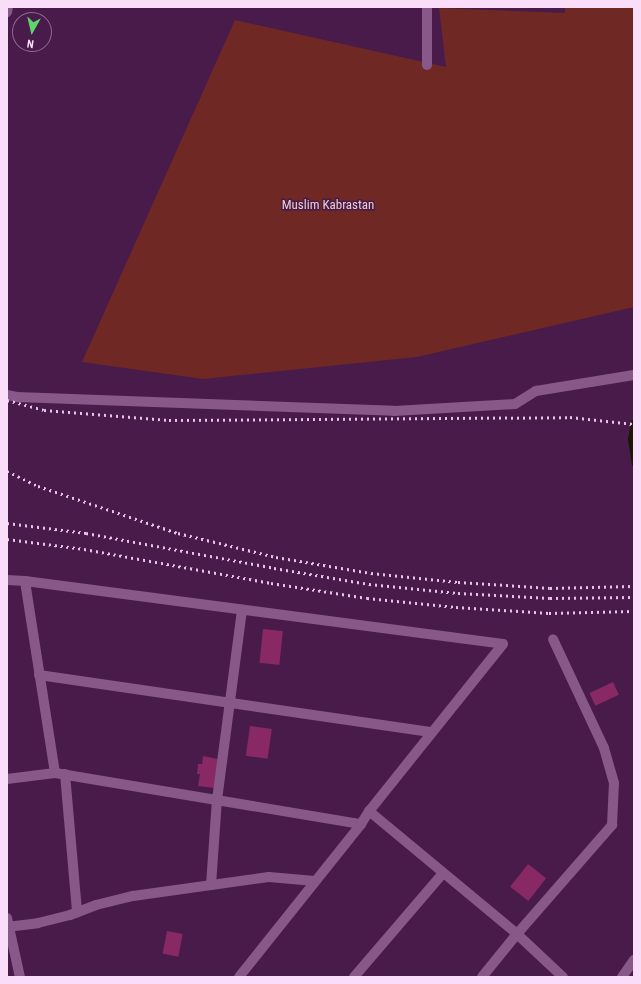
<!DOCTYPE html>
<html>
<head>
<meta charset="utf-8">
<style>
	body { margin:0 }
	#map { position:relative; width:641px; height:984px; overflow:hidden; background:#481b4a; font-family:"Roboto Condensed",sans-serif }
	div>[style] { position:absolute }
	.green>* { inset:0; background:#6f2824 }
	.stream>* { height:5px; margin:-2.5px; padding:0 2.5px; transform-origin:2.5px; border-radius:2.5px; background:#1d1607 }
	.building>* { inset:0; background:#882864; transform-origin:0 0 }
	.minor>* { height:10px; margin:-5px; padding:0 5px; transform-origin:5px; border-radius:5px; background:#885888 }
	.rail>* { height:3px; margin-top:-1.5px; transform-origin:0; background:repeating-linear-gradient(90deg,#e4c6e4 0 2px,transparent 0 6px) }
	span { translate:-50% -50%; white-space:nowrap; text-align:center; line-height:1.15; -webkit-text-stroke:3px #481b4a; paint-order:stroke }
	.park-label { font-size:13px; color:#ebcdc9 }
	.frame { position:absolute; inset:0; border:8px solid #faddf9; pointer-events:none }
	.north { position:absolute; left:12px; top:12px; width:40px; height:40px; box-sizing:border-box; background:#481b4a; border:1px solid #8f6990; border-radius:50%; rotate:188deg; font-size:11px; font-weight:700; line-height:16px; text-align:center; color:#faddf9 }
	.north::after { content:''; display:block; margin:auto; width:14px; height:18px; background:#5cd56d; clip-path:polygon(50% 0,100% 100%,50% 72%,0 100%) }
</style>
</head>
<body>
<div id="map">
	<div class="green">
		<i style="clip-path:polygon(565px 7px,634px 7px,634px 307px,417px 357px,203px 379px,82px 362px,235px 20px,446px 67px,439px 8px,565px 13px)"></i>
	</div>
	<div class="stream">
		<i style="left:633px;top:422px;width:17px;rotate:100deg"></i>
		<i style="left:630px;top:439px;width:25px;rotate:81deg"></i>
	</div>
	<div class="building">
		<i style="left:263px;top:629px;width:20px;height:34px;rotate:6deg"></i>
		<i style="left:613px;top:682px;width:14px;height:26px;rotate:65deg"></i>
		<i style="left:250px;top:726px;width:22px;height:30px;rotate:8deg"></i>
		<i style="clip-path:polygon(203px 756px,218px 759px,214px 788px,198px 786px,200px 774px,197px 774px,198px 764px,202px 764px)"></i>
		<i style="left:528px;top:864px;width:23px;height:29px;rotate:38deg"></i>
		<i style="left:167px;top:931px;width:16px;height:23px;rotate:11deg"></i>
	</div>
	<div class="minor">
		<i style="left:7px;top:12px;width:5px;rotate:-79deg"></i>
		<i style="left:427px;top:65px;width:58px;rotate:-90deg"></i>
		<i style="left:7px;top:395px;width:10px;rotate:11deg"></i>
		<i style="left:17px;top:397px;width:377px;rotate:2.1deg"></i>
		<i style="left:394px;top:411px;width:121px;rotate:-3.3deg"></i>
		<i style="left:515px;top:404px;width:25px;rotate:-32deg"></i>
		<i style="left:536px;top:391px;width:99px;rotate:-9.3deg"></i>
		<i style="left:7px;top:580px;width:18px;rotate:3deg"></i>
		<i style="left:39px;top:675px;width:397px;rotate:8.3deg"></i>
		<i style="left:55px;top:773px;width:194px;rotate:-98.9deg"></i>
		<i style="left:25px;top:581px;width:482px;rotate:7.5deg"></i>
		<i style="left:503px;top:644px;width:214px;rotate:128.7deg"></i>
		<i style="left:65px;top:774px;width:139px;rotate:85deg"></i>
		<i style="left:7px;top:779px;width:48px;rotate:-7.1deg"></i>
		<i style="left:55px;top:773px;width:310px;rotate:9.5deg"></i>
		<i style="left:211px;top:885px;width:85px;rotate:-86deg"></i>
		<i style="left:217px;top:800px;width:192px;rotate:-82.5deg"></i>
		<i style="left:7px;top:918px;width:60px;rotate:77.6deg"></i>
		<i style="left:7px;top:927px;width:31px;rotate:-7deg"></i>
		<i style="left:38px;top:923px;width:33px;rotate:-14deg"></i>
		<i style="left:70px;top:915px;width:28px;rotate:-21deg"></i>
		<i style="left:96px;top:905px;width:38px;rotate:-14deg"></i>
		<i style="left:133px;top:896px;width:137px;rotate:-8deg"></i>
		<i style="left:269px;top:877px;width:46px;rotate:5deg"></i>
		<i style="left:239px;top:977px;width:196px;rotate:-51.4deg"></i>
		<i style="left:361px;top:824px;width:15px;rotate:-58deg"></i>
		<i style="left:369px;top:811px;width:192px;rotate:39.7deg"></i>
		<i style="left:517px;top:934px;width:145px;rotate:-48.9deg"></i>
		<i style="left:612px;top:825px;width:42px;rotate:-87.3deg"></i>
		<i style="left:614px;top:783px;width:36px;rotate:-106deg"></i>
		<i style="left:604px;top:748px;width:120px;rotate:-115.1deg"></i>
		<i style="left:354px;top:977px;width:137px;rotate:-49.4deg"></i>
		<i style="left:482px;top:977px;width:55px;rotate:-50.9deg"></i>
		<i style="left:517px;top:934px;width:63px;rotate:43.1deg"></i>
		<i style="left:622px;top:977px;width:21px;rotate:-55deg"></i>
	</div>
	<div class="rail">
		<i style="left:7px;top:400px;width:38px;rotate:15deg"></i>
		<i style="left:44px;top:410px;width:125px;rotate:4.6deg"></i>
		<i style="left:169px;top:420px;width:401px;rotate:-0.4deg"></i>
		<i style="left:570px;top:417px;width:64px;rotate:6.2deg"></i>
		<i style="left:7px;top:471px;width:34px;rotate:26deg"></i>
		<i style="left:38px;top:486px;width:148px;rotate:18.6deg"></i>
		<i style="left:178px;top:533px;width:101px;rotate:13.8deg"></i>
		<i style="left:276px;top:557px;width:96px;rotate:9.6deg"></i>
		<i style="left:371px;top:573px;width:87px;rotate:5.9deg"></i>
		<i style="left:458px;top:582px;width:92px;rotate:3.7deg"></i>
		<i style="left:550px;top:588px;width:84px;rotate:-1.4deg"></i>
		<i style="left:7px;top:523px;width:80px;rotate:7.2deg"></i>
		<i style="left:86px;top:533px;width:191px;rotate:10.5deg"></i>
		<i style="left:274px;top:568px;width:96px;rotate:9.6deg"></i>
		<i style="left:369px;top:584px;width:89px;rotate:5.8deg"></i>
		<i style="left:458px;top:593px;width:92px;rotate:3.1deg"></i>
		<i style="left:550px;top:598px;width:84px;rotate:-0.7deg"></i>
		<i style="left:7px;top:539px;width:78px;rotate:7.4deg"></i>
		<i style="left:84px;top:549px;width:190px;rotate:10.3deg"></i>
		<i style="left:271px;top:583px;width:97px;rotate:8.9deg"></i>
		<i style="left:367px;top:598px;width:89px;rotate:5.8deg"></i>
		<i style="left:456px;top:607px;width:93px;rotate:3.7deg"></i>
		<i style="left:549px;top:613px;width:85px;rotate:-1.3deg"></i>
	</div>
	<div class="park-label">
		<span style="left:328px;top:205px">Muslim Kabrastan</span>
	</div>
	<div class="frame"></div>
	<div class="north">N</div>
</div>
</body>
</html>
